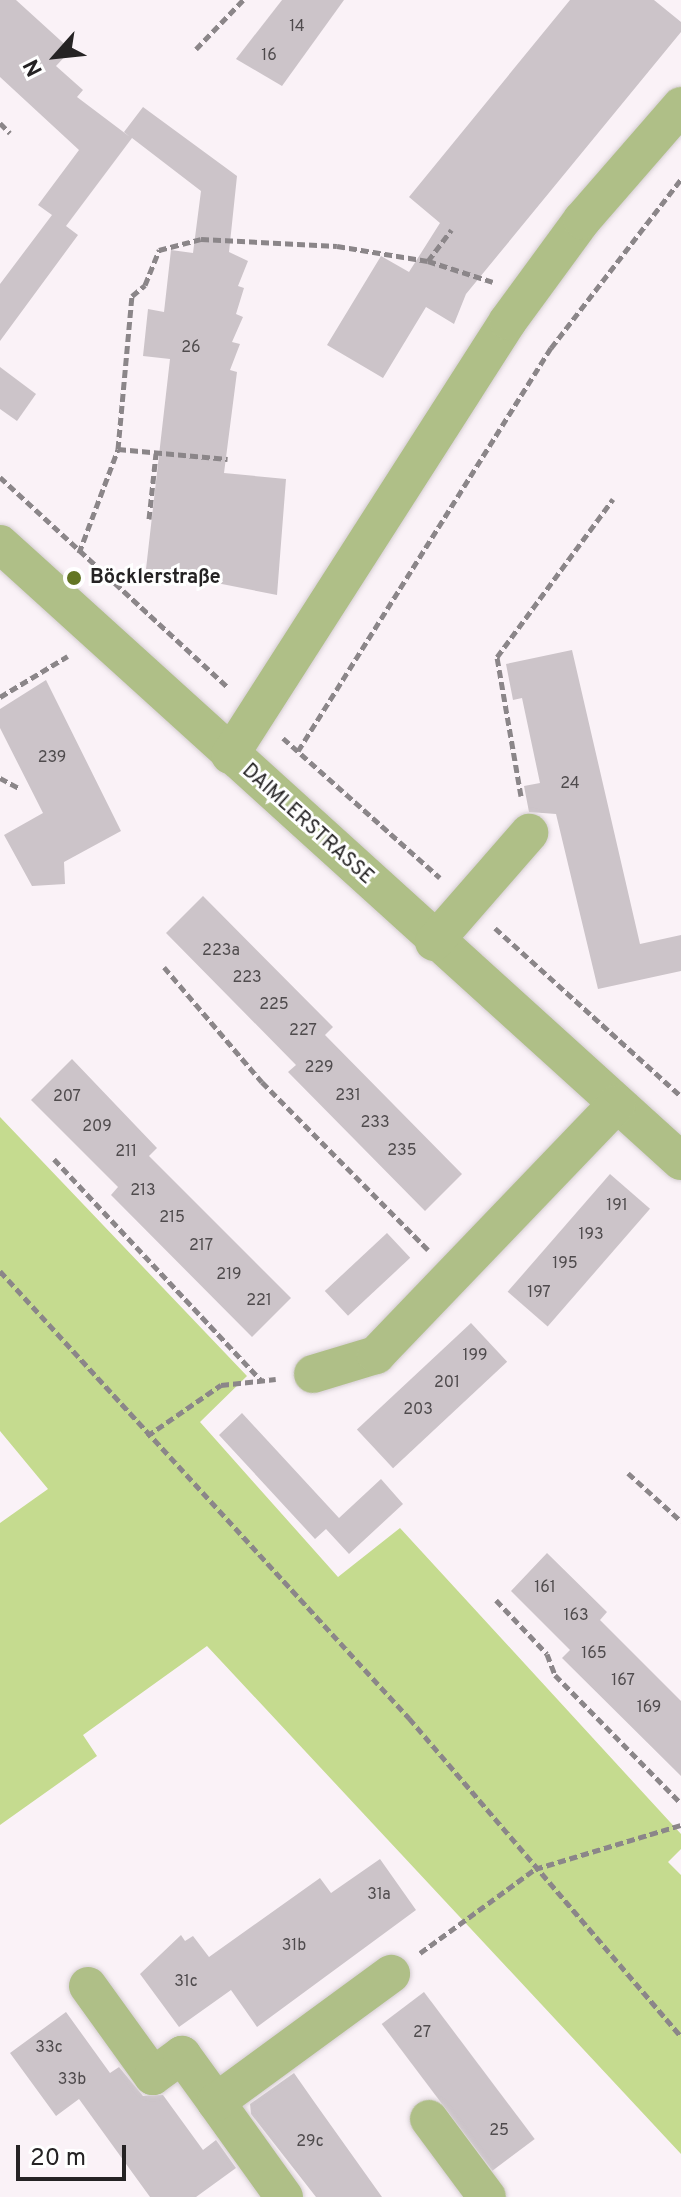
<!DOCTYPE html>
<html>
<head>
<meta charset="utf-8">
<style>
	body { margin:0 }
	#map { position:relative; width:681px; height:2197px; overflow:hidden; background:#faf2f7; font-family:Overpass,sans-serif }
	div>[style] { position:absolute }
	.green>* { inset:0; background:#c5db8f }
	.building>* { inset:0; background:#ccc4c9; transform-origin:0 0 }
	.path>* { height:5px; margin-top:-2.5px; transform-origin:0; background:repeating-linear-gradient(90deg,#8b8689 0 8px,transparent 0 12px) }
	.roads { filter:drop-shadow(0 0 2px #d4cdd1) drop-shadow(0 0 2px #d4cdd1) }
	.minor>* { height:38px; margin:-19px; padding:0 19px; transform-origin:19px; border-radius:19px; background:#afbf87 }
	.dots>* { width:22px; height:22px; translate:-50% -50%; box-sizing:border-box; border:4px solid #fff; border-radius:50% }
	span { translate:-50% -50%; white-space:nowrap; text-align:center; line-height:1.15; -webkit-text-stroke:6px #fff; paint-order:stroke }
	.number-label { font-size:16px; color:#4f4b4d }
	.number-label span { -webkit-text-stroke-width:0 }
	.poi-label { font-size:20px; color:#252324; font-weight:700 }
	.left { translate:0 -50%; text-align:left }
	.street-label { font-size:20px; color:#252324 }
	.north { position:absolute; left:16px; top:16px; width:80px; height:80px; -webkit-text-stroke:6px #fff; paint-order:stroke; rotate:243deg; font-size:22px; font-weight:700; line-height:32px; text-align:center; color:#252324 }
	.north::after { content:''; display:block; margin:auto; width:28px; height:36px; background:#252324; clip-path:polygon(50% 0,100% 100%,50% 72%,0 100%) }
	.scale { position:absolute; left:16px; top:2145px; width:110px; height:36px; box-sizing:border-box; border:4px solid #252324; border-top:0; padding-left:10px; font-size:24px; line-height:28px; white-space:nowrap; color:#252324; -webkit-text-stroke:6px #fff; paint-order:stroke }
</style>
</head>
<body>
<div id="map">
	<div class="green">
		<i style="clip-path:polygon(0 1117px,247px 1376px,200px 1422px,338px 1577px,400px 1528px,681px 1834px,681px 1849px,668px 1862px,681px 1875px,681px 2154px,207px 1646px,83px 1735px,97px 1756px,0 1825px,0 1523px,48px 1489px,0 1431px)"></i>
	</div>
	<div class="building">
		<i style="clip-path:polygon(0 0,16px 0,71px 50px,56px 66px,83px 90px,77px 97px,130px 137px,124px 132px,143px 107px,237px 176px,229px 252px,248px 261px,238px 286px,244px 288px,236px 314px,243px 317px,232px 342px,240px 344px,230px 370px,237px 372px,224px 473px,286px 479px,277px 595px,146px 569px,170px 359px,143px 356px,148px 309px,164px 312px,171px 250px,193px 253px,201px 191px,132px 138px,66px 226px,78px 235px,0 341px,0 284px,52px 215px,38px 205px,79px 150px,0 77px)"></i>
		<i style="clip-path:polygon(282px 0,344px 0,282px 86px,236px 59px)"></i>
		<i style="clip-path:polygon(570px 0,654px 0,681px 22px,681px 32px,466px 294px,454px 324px,426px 307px,383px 378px,327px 345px,381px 256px,409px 272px,440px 223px,409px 197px)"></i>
		<i style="clip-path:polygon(0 367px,36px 394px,17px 421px,0 409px)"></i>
		<i style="clip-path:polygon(572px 650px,640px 944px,681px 935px,681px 971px,598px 989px,556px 814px,529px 812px,524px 786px,540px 783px,522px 698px,513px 700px,506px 664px)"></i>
		<i style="clip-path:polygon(46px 680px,121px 831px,64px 862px,65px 884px,32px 886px,4px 835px,43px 813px,0 728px,0 709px)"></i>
		<i style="clip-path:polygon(203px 896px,333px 1027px,325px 1035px,462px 1174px,425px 1211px,288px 1072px,296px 1065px,166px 933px)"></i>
		<i style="clip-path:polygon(72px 1059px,157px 1148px,149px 1156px,291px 1298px,252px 1337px,111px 1195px,118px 1187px,31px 1100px)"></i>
		<i style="left:610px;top:1174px;width:53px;height:156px;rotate:41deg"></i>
		<i style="left:387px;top:1233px;width:34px;height:85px;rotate:47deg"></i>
		<i style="left:471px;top:1323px;width:53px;height:156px;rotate:47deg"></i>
		<i style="clip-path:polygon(242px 1413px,339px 1518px,381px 1479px,403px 1504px,349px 1554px,326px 1529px,315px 1539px,219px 1435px)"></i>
		<i style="clip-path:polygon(547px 1553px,607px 1612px,600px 1620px,681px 1701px,681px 1776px,562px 1658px,570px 1650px,511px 1591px)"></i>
		<i style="clip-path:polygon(380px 1859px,416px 1910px,257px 2027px,231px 1990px,179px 2027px,140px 1974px,181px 1935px,185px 1941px,193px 1936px,209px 1957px,320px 1878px,331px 1893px)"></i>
		<i style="left:424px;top:1992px;width:184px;height:53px;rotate:53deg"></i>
		<i style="clip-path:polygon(66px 2012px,110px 2073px,119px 2067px,143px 2096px,163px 2095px,203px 2150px,216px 2140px,236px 2168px,196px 2197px,150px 2197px,79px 2099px,56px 2116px,10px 2053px)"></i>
		<i style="clip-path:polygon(294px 2073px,315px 2103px,382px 2197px,316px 2197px,251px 2114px,250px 2104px)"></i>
	</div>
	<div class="path">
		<i style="left:196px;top:49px;width:68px;rotate:-46.2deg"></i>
		<i style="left:0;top:123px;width:14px;rotate:45deg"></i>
		<i style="left:428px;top:261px;width:39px;rotate:-53deg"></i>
		<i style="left:118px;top:449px;width:110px;rotate:5.2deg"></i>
		<i style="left:0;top:477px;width:311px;rotate:42.7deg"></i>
		<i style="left:149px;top:519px;width:66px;rotate:-83.9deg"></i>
		<i style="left:79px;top:553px;width:111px;rotate:-69.4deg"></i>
		<i style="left:118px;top:449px;width:154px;rotate:-84.8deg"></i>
		<i style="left:132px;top:296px;width:17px;rotate:-40deg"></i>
		<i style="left:145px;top:285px;width:38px;rotate:-68deg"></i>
		<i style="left:159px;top:250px;width:43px;rotate:-14.7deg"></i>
		<i style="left:201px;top:239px;width:136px;rotate:2.9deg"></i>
		<i style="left:337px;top:246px;width:92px;rotate:9.4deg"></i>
		<i style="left:428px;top:261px;width:68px;rotate:17.9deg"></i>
		<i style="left:0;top:697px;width:79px;rotate:-31.1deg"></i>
		<i style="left:283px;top:738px;width:210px;rotate:41.7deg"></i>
		<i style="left:298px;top:751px;width:476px;rotate:-57.9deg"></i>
		<i style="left:551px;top:348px;width:213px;rotate:-52.4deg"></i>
		<i style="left:0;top:778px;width:21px;rotate:28deg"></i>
		<i style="left:521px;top:796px;width:141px;rotate:-99.8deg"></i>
		<i style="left:497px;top:657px;width:196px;rotate:-53.7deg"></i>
		<i style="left:495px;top:928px;width:251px;rotate:42.1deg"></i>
		<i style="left:164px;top:967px;width:151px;rotate:49.6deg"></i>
		<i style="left:262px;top:1082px;width:236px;rotate:45.3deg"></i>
		<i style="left:54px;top:1159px;width:304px;rotate:46.9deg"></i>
		<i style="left:0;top:1271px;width:606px;rotate:47.54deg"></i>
		<i style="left:409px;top:1718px;width:419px;rotate:49.5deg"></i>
		<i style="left:147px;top:1436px;width:90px;rotate:-34.6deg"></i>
		<i style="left:221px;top:1385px;width:55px;rotate:-6.2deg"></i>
		<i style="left:628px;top:1473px;width:72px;rotate:42.2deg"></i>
		<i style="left:496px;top:1600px;width:74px;rotate:46.6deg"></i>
		<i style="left:547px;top:1654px;width:22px;rotate:69deg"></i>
		<i style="left:555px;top:1675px;width:180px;rotate:45.5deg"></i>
		<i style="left:420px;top:1953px;width:142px;rotate:-36.1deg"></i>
		<i style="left:535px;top:1869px;width:152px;rotate:-16.8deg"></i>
	</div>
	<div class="roads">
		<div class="minor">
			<i style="left:0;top:544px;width:919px;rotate:42.18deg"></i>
			<i style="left:230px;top:755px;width:515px;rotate:-57.36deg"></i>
			<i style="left:508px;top:321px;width:125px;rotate:-53.8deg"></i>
			<i style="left:582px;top:220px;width:151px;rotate:-49deg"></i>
			<i style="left:434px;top:942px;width:145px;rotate:-48.9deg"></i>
			<i style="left:313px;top:1374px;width:66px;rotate:-16.8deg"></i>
			<i style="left:376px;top:1355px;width:348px;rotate:-46.2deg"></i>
			<i style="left:88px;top:1986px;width:111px;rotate:54.2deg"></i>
			<i style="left:153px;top:2076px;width:36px;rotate:-36deg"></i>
			<i style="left:182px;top:2055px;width:58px;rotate:54.1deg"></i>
			<i style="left:429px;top:2119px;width:97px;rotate:53.4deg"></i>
			<i style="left:284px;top:2197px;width:117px;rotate:-125.6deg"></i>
			<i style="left:216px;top:2102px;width:217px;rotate:-36.2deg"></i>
		</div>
	</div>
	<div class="dots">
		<i style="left:74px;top:578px;background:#637524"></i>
	</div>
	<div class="number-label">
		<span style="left:297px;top:27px">14</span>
		<span style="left:269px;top:56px">16</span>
		<span style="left:191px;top:348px">26</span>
		<span style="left:52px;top:758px">239</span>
		<span style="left:570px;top:784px">24</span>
		<span style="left:221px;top:951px">223a</span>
		<span style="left:247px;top:978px">223</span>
		<span style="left:274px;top:1005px">225</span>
		<span style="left:303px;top:1031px">227</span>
		<span style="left:319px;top:1068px">229</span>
		<span style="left:348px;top:1096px">231</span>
		<span style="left:67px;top:1097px">207</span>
		<span style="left:375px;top:1123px">233</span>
		<span style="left:97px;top:1127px">209</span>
		<span style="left:402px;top:1151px">235</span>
		<span style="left:126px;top:1152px">211</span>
		<span style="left:143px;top:1191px">213</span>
		<span style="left:617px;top:1206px">191</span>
		<span style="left:172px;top:1218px">215</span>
		<span style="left:591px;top:1235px">193</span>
		<span style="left:201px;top:1246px">217</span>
		<span style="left:565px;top:1264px">195</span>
		<span style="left:229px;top:1275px">219</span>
		<span style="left:539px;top:1293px">197</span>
		<span style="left:259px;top:1301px">221</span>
		<span style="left:475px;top:1356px">199</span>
		<span style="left:447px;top:1383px">201</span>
		<span style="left:418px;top:1410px">203</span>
		<span style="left:545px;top:1588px">161</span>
		<span style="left:576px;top:1616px">163</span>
		<span style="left:594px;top:1654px">165</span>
		<span style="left:623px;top:1681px">167</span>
		<span style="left:649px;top:1708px">169</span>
		<span style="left:379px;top:1895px">31a</span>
		<span style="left:294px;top:1946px">31b</span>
		<span style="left:186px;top:1982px">31c</span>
		<span style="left:422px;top:2033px">27</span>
		<span style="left:49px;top:2048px">33c</span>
		<span style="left:72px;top:2080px">33b</span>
		<span style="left:499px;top:2131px">25</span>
		<span style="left:310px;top:2142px">29c</span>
	</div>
	<div class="poi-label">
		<span class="left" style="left:90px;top:578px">Böcklerstraße</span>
	</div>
	<div class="street-label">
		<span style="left:307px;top:825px;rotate:42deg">DAIMLERSTRASSE</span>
	</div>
	<div class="north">N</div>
	<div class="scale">20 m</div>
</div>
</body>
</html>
